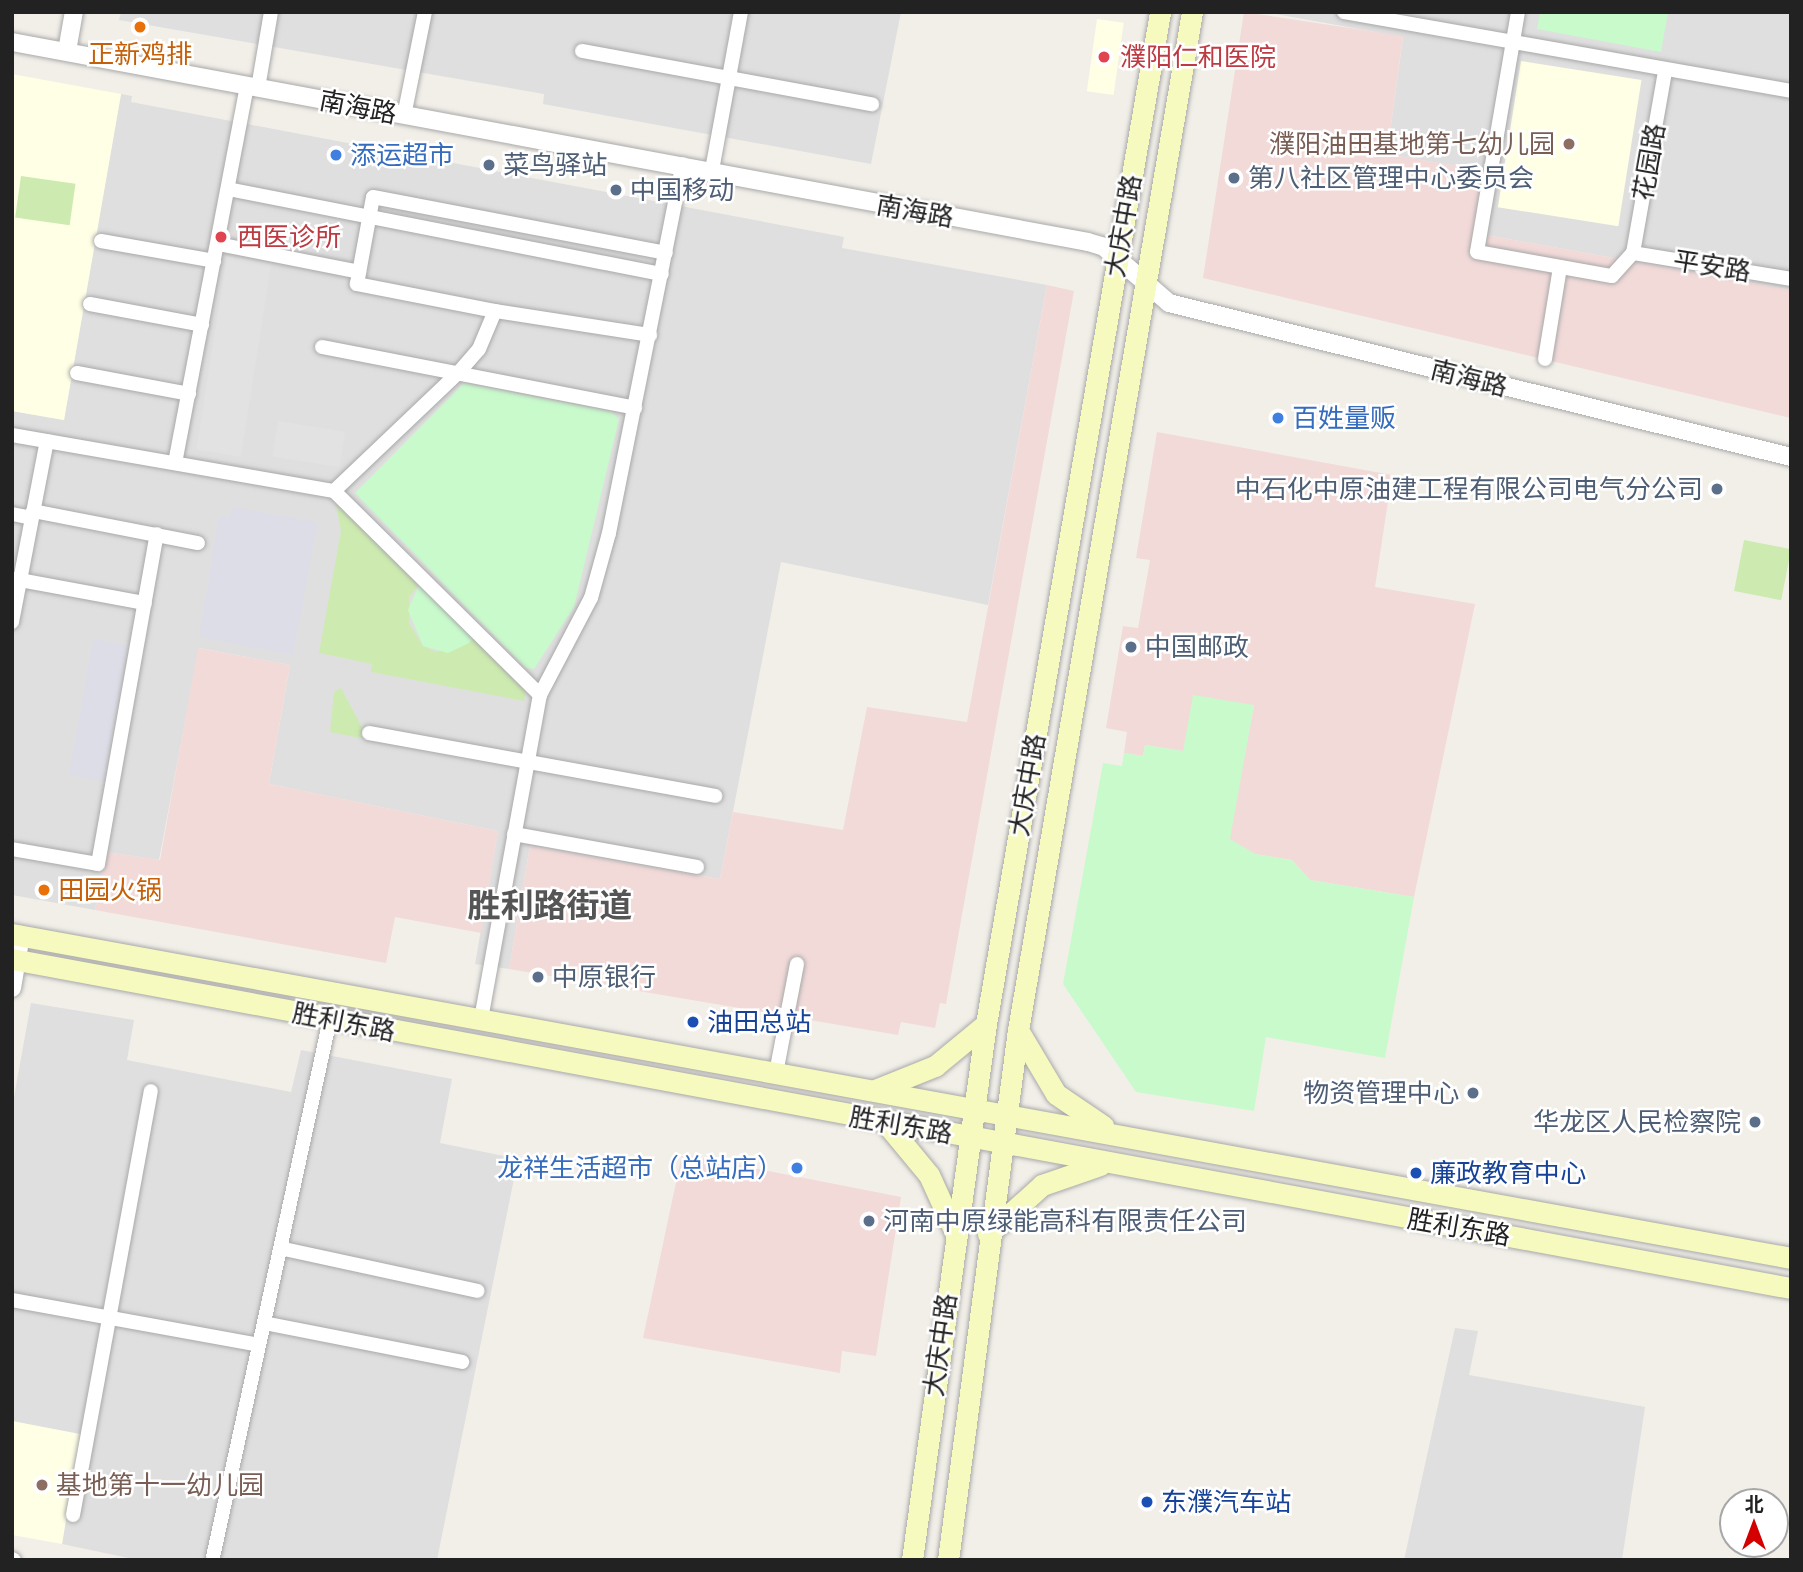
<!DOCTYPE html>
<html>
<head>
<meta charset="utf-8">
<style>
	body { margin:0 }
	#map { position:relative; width:1803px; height:1572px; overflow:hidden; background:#f2efe9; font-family:"PT Sans Narrow","Noto Sans SC",sans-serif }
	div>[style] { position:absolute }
	.residential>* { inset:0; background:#e0dfdf }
	.commercial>* { inset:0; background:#f2dad9 }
	.education>* { inset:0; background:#ffffe5; transform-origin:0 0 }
	.grass>* { inset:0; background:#cdebb0; transform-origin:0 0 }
	.park>* { inset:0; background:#c8facc }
	.parking>* { inset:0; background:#e2e2e2; transform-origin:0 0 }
	.plaza>* { inset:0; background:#dddde8; transform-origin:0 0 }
	.roads { filter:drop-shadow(0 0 2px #a9a9a9) drop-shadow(0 0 2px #a9a9a9) }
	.minor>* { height:14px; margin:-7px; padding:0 7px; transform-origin:7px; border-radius:7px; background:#fff }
	.tertiary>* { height:18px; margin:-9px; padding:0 9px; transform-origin:9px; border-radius:9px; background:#fff }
	.secondary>* { height:21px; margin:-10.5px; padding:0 10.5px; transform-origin:10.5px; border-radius:10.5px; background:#f7fabf }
	.dots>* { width:19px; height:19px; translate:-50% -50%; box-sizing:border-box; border:4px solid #fff; border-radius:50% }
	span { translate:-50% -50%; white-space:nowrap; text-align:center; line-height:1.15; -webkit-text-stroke:5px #fff; paint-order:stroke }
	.food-label { font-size:26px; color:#c56008 }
	.left { translate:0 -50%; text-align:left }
	.health-label { font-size:26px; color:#be3a42 }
	.street-label { font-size:26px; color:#222 }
	.education-label { font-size:26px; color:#785e54 }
	.right { translate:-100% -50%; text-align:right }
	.shop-label { font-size:26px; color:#366cbe }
	.service-label { font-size:26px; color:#4e5e75 }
	.transit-label { font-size:26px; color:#164399 }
	.district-label { font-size:33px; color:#555; font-weight:700 }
	.frame { position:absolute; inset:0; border:14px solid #222; pointer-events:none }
	.north { position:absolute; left:1719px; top:1488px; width:70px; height:70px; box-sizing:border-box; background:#fff; border:2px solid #a7a7a7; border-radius:50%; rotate:0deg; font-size:19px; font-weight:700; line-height:28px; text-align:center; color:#222 }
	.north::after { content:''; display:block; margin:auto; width:24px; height:32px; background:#d40000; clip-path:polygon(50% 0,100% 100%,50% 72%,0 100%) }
</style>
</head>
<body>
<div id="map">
	<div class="residential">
		<i style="clip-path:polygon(121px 12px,901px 12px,871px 164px,543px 104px,544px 94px,119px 20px)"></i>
		<i style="clip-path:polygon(1264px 12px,1791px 12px,1791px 290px,1475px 233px,1485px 171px,1387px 154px,1403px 37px)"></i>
		<i style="clip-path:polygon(121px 94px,132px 96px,131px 102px,844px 237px,842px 248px,1047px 285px,988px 605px,781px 562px,720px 879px,530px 846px,509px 969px,475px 964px,498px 831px,269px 784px,290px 665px,199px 648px,159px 860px,106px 852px,95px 910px,12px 895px,12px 411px,64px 420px)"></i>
		<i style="clip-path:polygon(31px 1003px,134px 1020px,127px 1060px,291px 1092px,301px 1050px,452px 1079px,440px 1143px,518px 1159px,437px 1560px,138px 1560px,62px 1544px,80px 1435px,12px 1421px,12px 1108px)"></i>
		<i style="clip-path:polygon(1455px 1328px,1478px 1331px,1469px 1375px,1645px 1407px,1622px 1560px,1404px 1560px)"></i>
	</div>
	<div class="commercial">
		<i style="clip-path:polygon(1244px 12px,1403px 36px,1387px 154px,1486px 171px,1475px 233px,1791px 290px,1791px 418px,1203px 278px)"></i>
		<i style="clip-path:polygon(1047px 285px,1074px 291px,946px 1004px,940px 1003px,935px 1028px,901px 1022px,898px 1035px,509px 969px,530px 846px,720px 879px,733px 812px,843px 830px,867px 707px,967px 722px)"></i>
		<i style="clip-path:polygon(1157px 432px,1392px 475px,1375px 587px,1475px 604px,1414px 897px,1310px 880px,1292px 860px,1255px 854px,1229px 839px,1254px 705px,1183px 751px,1145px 745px,1143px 756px,1124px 753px,1127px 732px,1106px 728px,1123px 626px,1138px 628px,1150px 560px,1136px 558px)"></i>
		<i style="clip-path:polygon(198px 648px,290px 665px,269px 784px,498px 831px,481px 933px,395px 917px,386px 963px,95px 910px,106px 852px,160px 860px)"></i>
		<i style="clip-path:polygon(682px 1154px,901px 1197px,876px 1356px,842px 1351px,840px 1373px,643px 1338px)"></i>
	</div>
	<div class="education">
		<i style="left:1097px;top:19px;width:27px;height:73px;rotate:8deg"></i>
		<i style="left:1521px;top:61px;width:122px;height:148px;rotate:9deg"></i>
		<i style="clip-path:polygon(12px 74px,121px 94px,64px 420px,12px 411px)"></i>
		<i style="clip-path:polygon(12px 1421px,80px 1434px,62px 1544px,12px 1535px)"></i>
	</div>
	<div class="grass">
		<i style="left:21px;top:176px;width:55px;height:42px;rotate:8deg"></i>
		<i style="clip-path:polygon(336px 504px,419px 585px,409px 597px,409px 623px,423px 646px,436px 652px,474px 637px,526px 689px,524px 701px,371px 672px,372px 664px,319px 653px,341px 531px)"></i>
		<i style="left:1744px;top:540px;width:48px;height:52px;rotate:11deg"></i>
		<i style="clip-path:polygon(341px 688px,366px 735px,360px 738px,330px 732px,334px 692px)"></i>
	</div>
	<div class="park">
		<i style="clip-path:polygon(1540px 12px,1668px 12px,1661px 52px,1537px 29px)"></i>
		<i style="clip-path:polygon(464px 383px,612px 412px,619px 419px,574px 607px,534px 669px,526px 668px,355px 493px)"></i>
		<i style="clip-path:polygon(419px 585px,474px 637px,469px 643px,448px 653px,423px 646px,408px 610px)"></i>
		<i style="clip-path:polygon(1193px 695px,1254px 705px,1230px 839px,1255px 854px,1292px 860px,1310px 880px,1414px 897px,1385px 1058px,1266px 1037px,1254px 1111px,1136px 1092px,1063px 984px,1103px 763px,1122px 766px,1124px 753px,1143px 756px,1145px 745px,1183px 751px)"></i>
	</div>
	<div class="parking">
		<i style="left:227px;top:256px;width:45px;height:196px;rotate:9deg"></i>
		<i style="left:278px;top:421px;width:68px;height:36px;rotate:9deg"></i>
	</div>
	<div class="plaza">
		<i style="clip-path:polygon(232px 507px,318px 522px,293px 655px,199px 637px,219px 516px,229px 517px)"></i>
		<i style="left:93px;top:639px;width:35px;height:138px;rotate:10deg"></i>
	</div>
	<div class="roads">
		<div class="minor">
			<i style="left:1344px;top:12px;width:454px;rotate:10deg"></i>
			<i style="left:1518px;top:12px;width:243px;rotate:99.7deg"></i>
			<i style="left:1477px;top:252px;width:137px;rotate:10.1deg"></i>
			<i style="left:1612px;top:276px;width:31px;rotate:-48deg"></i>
			<i style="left:582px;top:51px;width:295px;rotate:10.4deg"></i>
			<i style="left:258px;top:88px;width:77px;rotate:-80.3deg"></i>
			<i style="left:404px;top:116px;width:106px;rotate:-78.6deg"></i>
			<i style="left:712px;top:170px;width:161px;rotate:-79.6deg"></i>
			<i style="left:228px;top:189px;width:442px;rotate:11.1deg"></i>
			<i style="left:101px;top:241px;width:115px;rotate:10deg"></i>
			<i style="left:218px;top:244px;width:144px;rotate:11.2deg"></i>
			<i style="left:1633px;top:253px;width:185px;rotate:-80deg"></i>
			<i style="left:1633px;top:253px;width:160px;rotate:9.3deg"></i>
			<i style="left:90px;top:304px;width:114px;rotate:10.6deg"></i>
			<i style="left:495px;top:311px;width:141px;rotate:-168.9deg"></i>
			<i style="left:357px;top:284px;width:88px;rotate:-79.6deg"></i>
			<i style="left:373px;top:197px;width:298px;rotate:10.8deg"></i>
			<i style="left:322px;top:347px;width:319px;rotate:11deg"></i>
			<i style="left:1545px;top:359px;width:93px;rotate:-80.7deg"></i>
			<i style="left:77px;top:373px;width:114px;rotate:10.6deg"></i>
			<i style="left:12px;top:435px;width:327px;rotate:9.9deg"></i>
			<i style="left:334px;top:491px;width:290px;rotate:44.7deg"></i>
			<i style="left:175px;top:463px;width:385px;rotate:-79.2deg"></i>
			<i style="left:334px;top:491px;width:173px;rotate:-43.6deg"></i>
			<i style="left:459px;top:372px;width:30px;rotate:-49deg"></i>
			<i style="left:479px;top:349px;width:41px;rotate:-67.2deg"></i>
			<i style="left:495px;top:311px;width:157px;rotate:8.8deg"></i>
			<i style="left:33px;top:511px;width:168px;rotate:11deg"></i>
			<i style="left:12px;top:514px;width:20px;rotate:11deg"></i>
			<i style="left:14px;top:579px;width:133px;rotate:10.4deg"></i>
			<i style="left:12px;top:622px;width:184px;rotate:-79.1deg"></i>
			<i style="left:369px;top:733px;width:352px;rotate:10.3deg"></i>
			<i style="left:514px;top:834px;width:186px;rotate:10.2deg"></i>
			<i style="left:12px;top:849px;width:87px;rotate:9.9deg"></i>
			<i style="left:98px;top:864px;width:335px;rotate:-79.9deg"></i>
			<i style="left:481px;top:1019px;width:329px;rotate:-79.7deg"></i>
			<i style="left:540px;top:695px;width:110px;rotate:-62.3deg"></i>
			<i style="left:591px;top:598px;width:67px;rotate:-74.5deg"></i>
			<i style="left:609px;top:533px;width:376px;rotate:-78.7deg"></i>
			<i style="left:776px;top:1073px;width:111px;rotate:-79.1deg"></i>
			<i style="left:284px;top:1249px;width:198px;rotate:12.2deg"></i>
			<i style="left:12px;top:1300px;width:251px;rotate:10.3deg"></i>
			<i style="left:264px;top:1323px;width:202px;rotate:11.1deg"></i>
			<i style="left:73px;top:1515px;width:431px;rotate:-79.6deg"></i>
			<i style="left:213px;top:1557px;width:551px;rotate:-77.73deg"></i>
			<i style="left:12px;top:1559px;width:2px;rotate:27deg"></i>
		</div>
		<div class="tertiary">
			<i style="left:12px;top:42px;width:1094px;rotate:10.53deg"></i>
			<i style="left:1088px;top:242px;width:17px;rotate:17deg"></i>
			<i style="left:1104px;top:247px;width:86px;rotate:40.7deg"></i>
			<i style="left:1169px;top:303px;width:641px;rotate:13.91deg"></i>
			<i style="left:67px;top:51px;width:40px;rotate:-80deg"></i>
			<i style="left:12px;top:988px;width:54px;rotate:-80.4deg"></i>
		</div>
		<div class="secondary">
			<i style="left:12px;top:934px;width:1808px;rotate:10.32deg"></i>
			<i style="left:12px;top:959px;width:1809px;rotate:10.48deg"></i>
			<i style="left:1018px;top:1030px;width:74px;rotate:59.3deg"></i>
			<i style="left:1056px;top:1094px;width:57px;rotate:34.2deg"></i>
			<i style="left:875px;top:1090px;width:65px;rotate:-21.8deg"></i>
			<i style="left:935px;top:1066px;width:66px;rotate:-39.5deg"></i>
			<i style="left:886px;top:1123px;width:67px;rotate:50.4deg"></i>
			<i style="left:929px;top:1175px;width:63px;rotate:65.5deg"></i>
			<i style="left:988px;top:1234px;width:73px;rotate:-42.2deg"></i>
			<i style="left:1042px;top:1185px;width:61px;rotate:-19deg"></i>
			<i style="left:912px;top:1560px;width:541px;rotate:-82.14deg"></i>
			<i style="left:986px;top:1024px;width:1027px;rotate:-80.24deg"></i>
			<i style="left:948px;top:1560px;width:535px;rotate:-82.48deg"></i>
			<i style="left:1018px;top:1030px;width:1033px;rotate:-80.3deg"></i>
		</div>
	</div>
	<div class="dots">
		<i style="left:140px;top:27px;background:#e8710a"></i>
		<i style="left:1104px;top:57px;background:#e0444e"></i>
		<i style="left:1569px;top:144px;background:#8d6e63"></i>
		<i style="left:336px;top:155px;background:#3f7fe0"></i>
		<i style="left:489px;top:165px;background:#5c6f8a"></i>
		<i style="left:1234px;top:178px;background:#5c6f8a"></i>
		<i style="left:616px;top:190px;background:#5c6f8a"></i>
		<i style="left:221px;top:237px;background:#e0444e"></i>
		<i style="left:1278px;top:418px;background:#3f7fe0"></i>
		<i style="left:1717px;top:489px;background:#5c6f8a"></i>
		<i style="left:1131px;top:647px;background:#5c6f8a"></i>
		<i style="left:44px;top:890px;background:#e8710a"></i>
		<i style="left:538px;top:977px;background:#5c6f8a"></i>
		<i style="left:693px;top:1022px;background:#1a4fb4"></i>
		<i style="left:1473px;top:1093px;background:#5c6f8a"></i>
		<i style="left:1755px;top:1122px;background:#5c6f8a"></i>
		<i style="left:797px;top:1168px;background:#3f7fe0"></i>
		<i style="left:1416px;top:1173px;background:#1a4fb4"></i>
		<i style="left:869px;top:1221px;background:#5c6f8a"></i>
		<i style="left:42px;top:1485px;background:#8d6e63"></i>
		<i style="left:1147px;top:1502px;background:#1a4fb4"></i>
	</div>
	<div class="food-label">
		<span style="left:140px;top:54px">正新鸡排</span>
		<span class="left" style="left:58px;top:890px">田园火锅</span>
	</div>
	<div class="health-label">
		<span class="left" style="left:1120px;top:57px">濮阳仁和医院</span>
		<span class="left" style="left:237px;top:237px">西医诊所</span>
	</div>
	<div class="street-label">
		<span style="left:358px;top:107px;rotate:11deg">南海路</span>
		<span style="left:1649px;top:162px;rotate:-80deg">花园路</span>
		<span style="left:915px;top:211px;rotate:10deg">南海路</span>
		<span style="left:1123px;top:226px;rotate:-80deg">大庆中路</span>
		<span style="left:1712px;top:266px;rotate:9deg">平安路</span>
		<span style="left:1469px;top:378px;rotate:14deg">南海路</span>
		<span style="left:1027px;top:785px;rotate:-80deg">大庆中路</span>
		<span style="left:344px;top:1022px;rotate:11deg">胜利东路</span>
		<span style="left:901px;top:1125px;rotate:10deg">胜利东路</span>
		<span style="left:1459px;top:1227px;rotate:10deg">胜利东路</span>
		<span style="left:940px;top:1345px;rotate:-82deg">大庆中路</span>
	</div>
	<div class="education-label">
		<span class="right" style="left:1555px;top:144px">濮阳油田基地第七幼儿园</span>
		<span class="left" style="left:56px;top:1485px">基地第十一幼儿园</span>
	</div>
	<div class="shop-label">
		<span class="left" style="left:350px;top:155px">添运超市</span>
		<span class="left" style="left:1292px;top:418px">百姓量贩</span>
		<span class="right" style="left:783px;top:1168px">龙祥生活超市（总站店）</span>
	</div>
	<div class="service-label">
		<span class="left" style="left:503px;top:165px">菜鸟驿站</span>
		<span class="left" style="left:1248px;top:178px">第八社区管理中心委员会</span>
		<span class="left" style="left:630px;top:190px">中国移动</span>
		<span class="right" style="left:1703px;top:489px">中石化中原油建工程有限公司电气分公司</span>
		<span class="left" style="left:1145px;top:647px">中国邮政</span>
		<span class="left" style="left:552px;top:977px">中原银行</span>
		<span class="right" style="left:1459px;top:1093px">物资管理中心</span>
		<span class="right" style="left:1741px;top:1122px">华龙区人民检察院</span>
		<span class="left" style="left:883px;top:1221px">河南中原绿能高科有限责任公司</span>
	</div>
	<div class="transit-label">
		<span class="left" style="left:707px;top:1022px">油田总站</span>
		<span class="left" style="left:1430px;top:1173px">廉政教育中心</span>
		<span class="left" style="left:1161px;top:1502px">东濮汽车站</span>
	</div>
	<div class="district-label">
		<span style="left:550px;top:905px">胜利路街道</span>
	</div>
	<div class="frame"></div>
	<div class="north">北</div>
</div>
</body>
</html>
